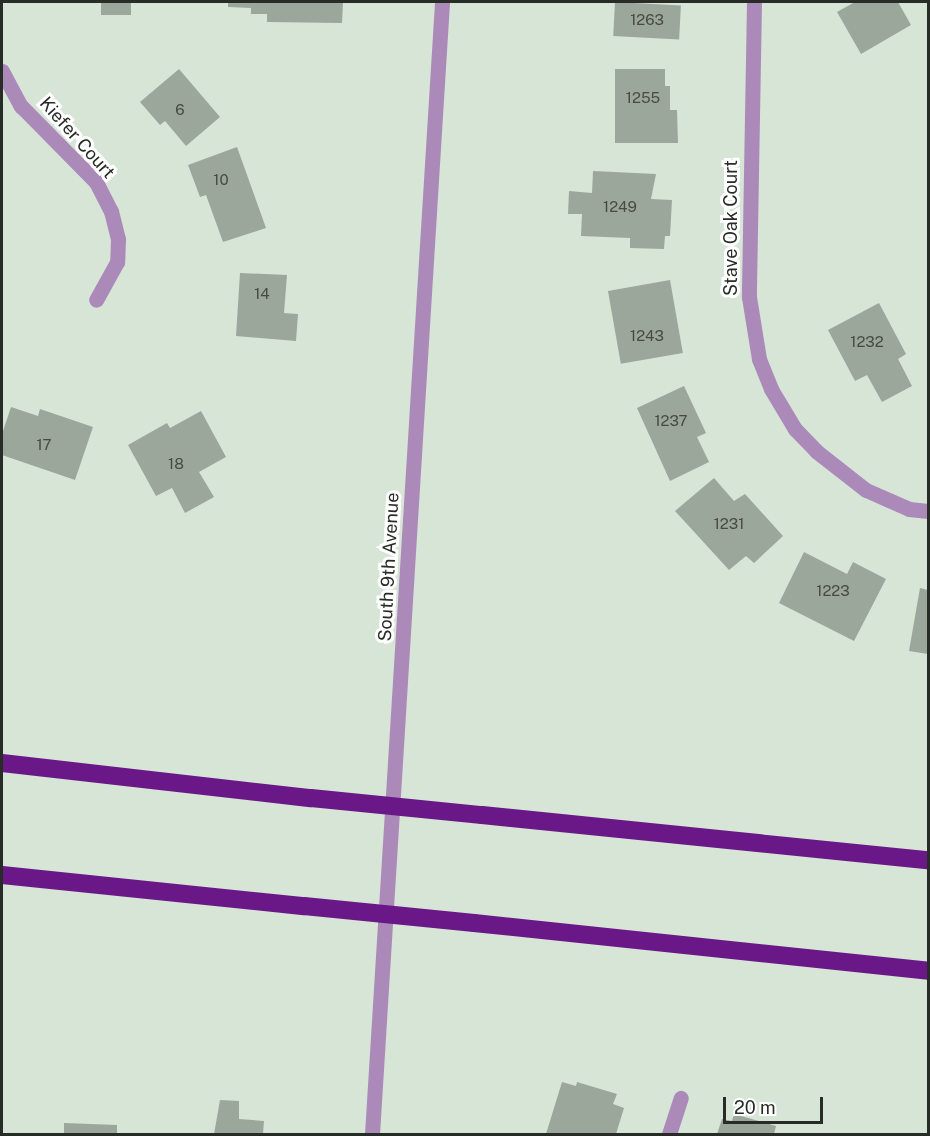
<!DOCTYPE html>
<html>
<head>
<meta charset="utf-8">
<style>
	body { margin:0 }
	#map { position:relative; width:930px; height:1136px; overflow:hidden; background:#d7e5d7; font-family:"Public Sans",sans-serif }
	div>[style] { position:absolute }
	.building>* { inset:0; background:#9aa79a; transform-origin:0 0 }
	.minor>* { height:15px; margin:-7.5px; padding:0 7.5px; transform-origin:7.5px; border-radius:7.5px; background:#ab8aba }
	.highway>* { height:18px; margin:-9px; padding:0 9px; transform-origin:9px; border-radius:9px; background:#6a1888 }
	.highway-bridge>* { height:18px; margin:-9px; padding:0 9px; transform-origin:9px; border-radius:9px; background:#6a1888 }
	span { translate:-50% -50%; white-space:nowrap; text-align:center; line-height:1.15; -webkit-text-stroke:6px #fff; paint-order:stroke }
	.number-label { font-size:15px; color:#444b44 }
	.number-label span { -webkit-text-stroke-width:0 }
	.street-label { font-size:18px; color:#272c27 }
	.frame { position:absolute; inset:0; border:3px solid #272c27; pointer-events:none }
	.scale { position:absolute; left:723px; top:1097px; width:100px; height:27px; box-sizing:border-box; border:3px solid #272c27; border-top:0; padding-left:8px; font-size:18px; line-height:21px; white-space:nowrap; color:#272c27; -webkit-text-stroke:4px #fff; paint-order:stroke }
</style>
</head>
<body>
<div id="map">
	<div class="building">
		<i style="left:101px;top:2px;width:30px;height:13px"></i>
		<i style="clip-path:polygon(228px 2px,343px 2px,342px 23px,267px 22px,267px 14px,251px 14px,251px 8px,228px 7px)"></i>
		<i style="left:615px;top:2px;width:66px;height:34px;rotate:3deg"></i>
		<i style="clip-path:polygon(855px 2px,898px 2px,911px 25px,861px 54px,837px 12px)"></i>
		<i style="clip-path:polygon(179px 69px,220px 117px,186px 146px,165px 121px,160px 125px,140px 102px)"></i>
		<i style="clip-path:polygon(615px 69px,665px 69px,665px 86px,670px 86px,670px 110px,677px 110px,678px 143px,615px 143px)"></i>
		<i style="clip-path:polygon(237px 147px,266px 228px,223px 242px,206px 195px,200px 197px,188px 165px)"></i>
		<i style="clip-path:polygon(593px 171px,656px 174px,651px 199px,672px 200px,670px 236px,665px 236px,664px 249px,630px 248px,630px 238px,581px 236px,582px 214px,568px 214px,569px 191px,592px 193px)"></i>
		<i style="clip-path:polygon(240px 273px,287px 275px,284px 313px,298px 314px,296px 341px,236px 336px)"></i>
		<i style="left:670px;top:280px;width:74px;height:63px;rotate:80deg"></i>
		<i style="clip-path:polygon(879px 303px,906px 354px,898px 359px,912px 386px,882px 402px,867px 375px,855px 381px,828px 330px)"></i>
		<i style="clip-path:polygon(684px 386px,706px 433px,697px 437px,709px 462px,670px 481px,637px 408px)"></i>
		<i style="clip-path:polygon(11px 407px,38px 416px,40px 409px,93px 427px,75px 480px,2px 455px,2px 434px)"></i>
		<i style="clip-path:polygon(201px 411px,226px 457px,199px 472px,214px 497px,185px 513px,172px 488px,156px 496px,128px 445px,167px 423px,170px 428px)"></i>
		<i style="clip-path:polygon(714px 478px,734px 501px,745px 494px,783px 536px,754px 563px,746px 556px,729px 570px,675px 511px)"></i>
		<i style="clip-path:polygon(804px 552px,847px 574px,853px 562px,886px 579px,854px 641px,779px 603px)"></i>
		<i style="clip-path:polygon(920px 588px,928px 590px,928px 654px,909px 651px)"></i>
		<i style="clip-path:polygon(562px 1082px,576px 1086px,577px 1082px,617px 1094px,613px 1104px,624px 1108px,616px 1134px,546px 1134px)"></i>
		<i style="clip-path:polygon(220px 1100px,239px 1101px,239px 1119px,264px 1121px,263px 1134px,214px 1134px)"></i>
		<i style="clip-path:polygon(734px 1114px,776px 1126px,774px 1134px,717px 1134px,722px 1119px,732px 1121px)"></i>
		<i style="clip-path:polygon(64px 1123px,117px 1125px,117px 1134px,64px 1134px)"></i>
	</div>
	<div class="minor">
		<i style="left:754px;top:2px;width:295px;rotate:91deg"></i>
		<i style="left:749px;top:297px;width:63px;rotate:80.8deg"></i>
		<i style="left:759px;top:359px;width:32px;rotate:68deg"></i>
		<i style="left:771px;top:389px;width:47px;rotate:59deg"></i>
		<i style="left:795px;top:429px;width:30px;rotate:46deg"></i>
		<i style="left:816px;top:451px;width:63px;rotate:38deg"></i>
		<i style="left:866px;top:490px;width:47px;rotate:23.8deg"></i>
		<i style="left:909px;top:509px;width:19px;rotate:6deg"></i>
		<i style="left:2px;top:71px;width:40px;rotate:62deg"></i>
		<i style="left:21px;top:106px;width:107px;rotate:45.4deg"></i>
		<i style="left:96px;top:182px;width:33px;rotate:63deg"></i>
		<i style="left:111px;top:211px;width:29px;rotate:76deg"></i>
		<i style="left:118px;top:239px;width:23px;rotate:92deg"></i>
		<i style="left:117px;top:262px;width:43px;rotate:118.9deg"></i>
		<i style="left:372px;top:1134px;width:1134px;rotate:-86.46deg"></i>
		<i style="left:669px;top:1134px;width:38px;rotate:-72deg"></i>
	</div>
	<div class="highway">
		<i style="left:2px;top:763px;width:311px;rotate:6.5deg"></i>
		<i style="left:482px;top:815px;width:448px;rotate:5.8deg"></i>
		<i style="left:2px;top:875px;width:304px;rotate:5.9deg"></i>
		<i style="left:474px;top:923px;width:457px;rotate:6deg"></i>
	</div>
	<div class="highway-bridge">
		<i style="left:311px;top:798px;width:172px;rotate:5.7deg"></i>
		<i style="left:304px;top:906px;width:171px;rotate:5.7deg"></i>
	</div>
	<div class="number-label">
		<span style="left:647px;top:20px">1263</span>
		<span style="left:643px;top:98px">1255</span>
		<span style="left:180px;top:110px">6</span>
		<span style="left:221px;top:180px">10</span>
		<span style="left:620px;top:207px">1249</span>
		<span style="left:262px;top:294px">14</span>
		<span style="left:647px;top:336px">1243</span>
		<span style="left:867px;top:342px">1232</span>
		<span style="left:671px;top:421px">1237</span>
		<span style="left:44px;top:445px">17</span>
		<span style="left:176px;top:464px">18</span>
		<span style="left:729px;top:524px">1231</span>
		<span style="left:833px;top:591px">1223</span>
	</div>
	<div class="street-label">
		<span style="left:77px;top:138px;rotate:48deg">Kiefer Court</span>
		<span style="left:731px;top:228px;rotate:-90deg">Stave Oak Court</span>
		<span style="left:389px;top:567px;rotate:-87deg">South 9th Avenue</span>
	</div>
	<div class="frame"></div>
	<div class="scale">20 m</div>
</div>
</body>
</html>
